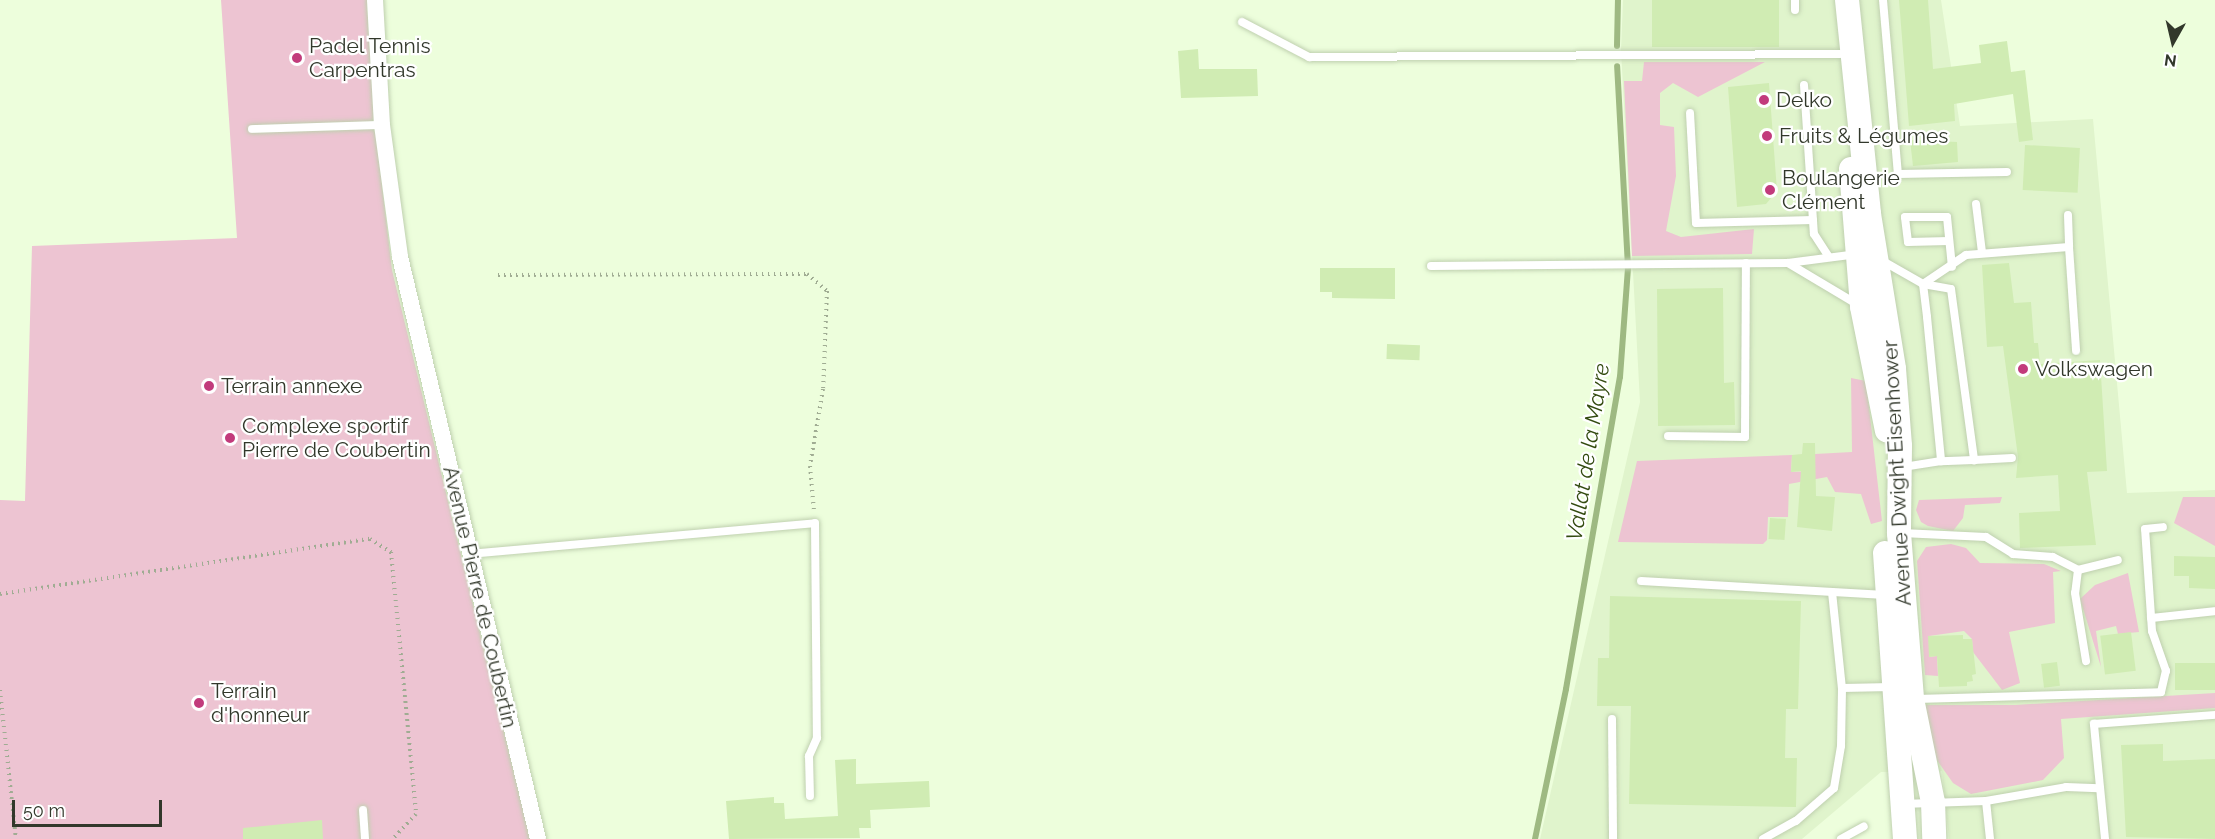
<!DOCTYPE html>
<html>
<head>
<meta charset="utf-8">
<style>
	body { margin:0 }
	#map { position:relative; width:2215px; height:839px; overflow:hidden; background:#edfedc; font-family:Raleway,sans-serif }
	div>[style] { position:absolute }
	.built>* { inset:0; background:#e0f4cc }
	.green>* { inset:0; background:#edc4d2 }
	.stream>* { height:6px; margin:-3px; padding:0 3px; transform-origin:3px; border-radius:3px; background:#9eb982 }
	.building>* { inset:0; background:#d0ecb3; transform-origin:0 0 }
	.path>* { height:4px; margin-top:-2px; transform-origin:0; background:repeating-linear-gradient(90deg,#a0ac93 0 1.5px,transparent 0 6px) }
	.roads { filter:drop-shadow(0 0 2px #bfd0af) drop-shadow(0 0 2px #bfd0af) }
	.lane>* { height:8px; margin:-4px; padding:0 4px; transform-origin:4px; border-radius:4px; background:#fff }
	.street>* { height:16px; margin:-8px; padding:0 8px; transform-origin:8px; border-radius:8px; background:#fff }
	.secondary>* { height:24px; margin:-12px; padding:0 12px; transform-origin:12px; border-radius:12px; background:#fff }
	.dots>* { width:16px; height:16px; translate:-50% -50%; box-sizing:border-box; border:3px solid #fff; border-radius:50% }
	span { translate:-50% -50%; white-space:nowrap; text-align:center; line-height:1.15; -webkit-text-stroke:4.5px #fff; paint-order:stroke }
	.poi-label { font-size:21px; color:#32382b }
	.left { translate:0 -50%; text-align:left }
	.street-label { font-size:21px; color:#32382b }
	.water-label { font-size:22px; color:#334b10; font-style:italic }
	.north { position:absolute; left:2143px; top:12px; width:60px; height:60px; -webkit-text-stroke:4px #fff; paint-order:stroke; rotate:188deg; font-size:16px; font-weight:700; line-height:24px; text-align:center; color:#32382b }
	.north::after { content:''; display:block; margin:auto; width:21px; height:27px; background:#32382b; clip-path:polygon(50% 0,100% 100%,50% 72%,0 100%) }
	.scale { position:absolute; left:12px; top:800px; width:150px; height:27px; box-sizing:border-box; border:3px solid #32382b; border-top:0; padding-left:8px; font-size:18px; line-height:21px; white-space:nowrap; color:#32382b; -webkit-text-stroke:4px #fff; paint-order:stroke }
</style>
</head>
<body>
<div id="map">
	<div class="built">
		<i style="clip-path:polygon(1623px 0,1941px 0,1960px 126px,2093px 119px,2127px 493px,2215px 490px,2215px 839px,1949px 839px,1942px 771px,1881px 772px,1802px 839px,1540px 839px,1640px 402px,1621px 50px)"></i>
	</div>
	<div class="green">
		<i style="clip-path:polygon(221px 0,367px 0,374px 117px,392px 270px,530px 839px,0 839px,0 500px,25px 501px,32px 246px,237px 238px)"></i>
		<i style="clip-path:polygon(1644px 62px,1765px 62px,1698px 97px,1673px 83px,1660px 93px,1660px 125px,1674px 127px,1676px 176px,1666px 231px,1681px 237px,1754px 229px,1752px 254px,1632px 256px,1624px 81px,1642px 81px)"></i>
		<i style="clip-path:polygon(1851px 378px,1866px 381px,1882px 521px,1871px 524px,1861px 494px,1835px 492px,1827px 477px,1789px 484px,1788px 517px,1768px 517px,1767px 540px,1763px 544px,1618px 542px,1637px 461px,1792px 455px,1791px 472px,1815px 471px,1815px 454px,1852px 452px)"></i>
		<i style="clip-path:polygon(2002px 497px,2000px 503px,1965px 505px,1963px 518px,1953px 531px,1928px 526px,1921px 522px,1916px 510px,1919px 500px)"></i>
		<i style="clip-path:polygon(2183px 497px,2215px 497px,2215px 546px,2174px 523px)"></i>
		<i style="clip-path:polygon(1951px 544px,1966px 548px,1980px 563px,2044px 564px,2061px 571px,2053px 572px,2055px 623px,2009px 632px,2020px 683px,2002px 690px,1973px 652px,1972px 639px,1964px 631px,1929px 636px,1929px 657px,1937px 656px,1938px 676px,1925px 675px,1917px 561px,1926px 547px)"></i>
		<i style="clip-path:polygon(2128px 573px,2139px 632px,2118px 634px,2116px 626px,2096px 631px,2101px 667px,2080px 599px,2095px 585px)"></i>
		<i style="clip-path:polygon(2215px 693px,2215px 708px,2061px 719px,2064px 758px,2043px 780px,1971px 794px,1953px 783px,1934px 756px,1924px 705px,2015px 705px)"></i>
	</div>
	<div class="stream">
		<i style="left:1617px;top:46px;width:46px;rotate:-88.8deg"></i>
		<i style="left:1535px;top:839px;width:153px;rotate:-78.3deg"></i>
		<i style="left:1566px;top:689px;width:317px;rotate:-80.2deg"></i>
		<i style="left:1620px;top:377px;width:110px;rotate:-85.8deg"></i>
		<i style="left:1628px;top:267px;width:201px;rotate:-93.1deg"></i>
	</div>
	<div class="building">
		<i style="left:1652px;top:0;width:127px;height:47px"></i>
		<i style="clip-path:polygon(1899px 0,1928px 0,1933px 69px,1981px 63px,1979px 45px,2007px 41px,2011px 72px,2025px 70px,2033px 140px,2019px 142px,2013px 94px,1954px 104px,1955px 121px,1909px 126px)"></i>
		<i style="clip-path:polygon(1198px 49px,1199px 69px,1257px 69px,1258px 96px,1181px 98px,1178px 51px)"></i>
		<i style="clip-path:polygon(1769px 83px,1777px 191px,1766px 204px,1737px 207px,1728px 87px)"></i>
		<i style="clip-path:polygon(1910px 140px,1957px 142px,1958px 162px,1913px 166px)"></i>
		<i style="left:2025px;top:145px;width:55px;height:45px;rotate:3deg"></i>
		<i style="clip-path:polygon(2009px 263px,2014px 303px,2031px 302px,2034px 343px,2038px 343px,2040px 364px,2100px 360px,2107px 471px,2087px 472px,2096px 545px,2020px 548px,2019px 513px,2060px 511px,2058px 475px,2016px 478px,2018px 457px,2003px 346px,1987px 347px,1982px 265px)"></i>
		<i style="clip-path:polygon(1320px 268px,1395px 268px,1395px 299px,1332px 298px,1332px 292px,1320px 292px)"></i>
		<i style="clip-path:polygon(1723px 288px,1724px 383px,1734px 382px,1735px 425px,1658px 426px,1657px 289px)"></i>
		<i style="left:1387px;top:344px;width:33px;height:15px;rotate:2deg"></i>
		<i style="clip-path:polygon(1803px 443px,1815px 443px,1816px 496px,1835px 497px,1832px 531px,1797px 527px,1801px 471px,1791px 472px,1792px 455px,1802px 454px)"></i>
		<i style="left:1770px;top:518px;width:16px;height:21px;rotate:4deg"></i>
		<i style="clip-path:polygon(2174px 556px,2215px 557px,2215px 589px,2189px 588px,2189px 576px,2174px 576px)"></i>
		<i style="clip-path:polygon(1610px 596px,1801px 601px,1798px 709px,1786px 709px,1785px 758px,1797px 758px,1796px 807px,1629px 804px,1631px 706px,1597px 706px,1598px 658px,1609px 658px)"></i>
		<i style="left:2131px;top:632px;width:39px;height:31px;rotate:83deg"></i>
		<i style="clip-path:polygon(1963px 635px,1963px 639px,1972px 639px,1976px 674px,1972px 675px,1973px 681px,1967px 682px,1967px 686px,1939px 687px,1937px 656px,1929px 657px,1928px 636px)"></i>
		<i style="left:2057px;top:662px;width:24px;height:16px;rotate:83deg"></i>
		<i style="left:2215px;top:663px;width:27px;height:40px;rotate:90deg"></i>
		<i style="clip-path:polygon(2163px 744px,2163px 761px,2215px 759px,2215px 839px,2126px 837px,2121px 745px)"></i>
		<i style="clip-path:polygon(856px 759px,856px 784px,929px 781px,930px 807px,870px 810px,871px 828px,859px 828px,860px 838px,729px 839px,726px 801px,774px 797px,774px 803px,784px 803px,785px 819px,838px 816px,835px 760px)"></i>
		<i style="clip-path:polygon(322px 820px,323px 839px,243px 839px,243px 828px)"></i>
	</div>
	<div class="path">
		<i style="left:498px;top:275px;width:309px;rotate:-0.2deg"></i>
		<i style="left:807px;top:274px;width:26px;rotate:40deg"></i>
		<i style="left:827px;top:291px;width:98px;rotate:92.3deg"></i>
		<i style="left:823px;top:389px;width:78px;rotate:99.6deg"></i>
		<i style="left:810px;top:466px;width:44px;rotate:84.8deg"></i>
		<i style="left:0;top:594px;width:374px;rotate:-8.5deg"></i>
		<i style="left:370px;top:539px;width:25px;rotate:32deg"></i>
		<i style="left:391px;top:552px;width:263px;rotate:84.5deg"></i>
		<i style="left:416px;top:814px;width:34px;rotate:133deg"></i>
		<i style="left:0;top:690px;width:150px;rotate:83.9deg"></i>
	</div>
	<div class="roads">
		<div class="lane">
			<i style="left:1795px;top:0;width:10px;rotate:90deg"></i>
			<i style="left:1883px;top:0;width:175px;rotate:85.1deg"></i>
			<i style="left:1898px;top:174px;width:109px;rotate:-1.1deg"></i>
			<i style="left:1242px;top:22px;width:76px;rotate:27.6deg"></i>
			<i style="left:1309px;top:57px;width:531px;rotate:-0.32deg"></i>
			<i style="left:1804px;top:85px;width:149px;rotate:86.2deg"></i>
			<i style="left:1814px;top:234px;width:27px;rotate:57deg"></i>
			<i style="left:1690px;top:113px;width:110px;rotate:86.9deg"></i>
			<i style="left:1696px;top:223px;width:117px;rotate:-1.5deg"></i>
			<i style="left:252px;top:129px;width:130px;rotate:-1.8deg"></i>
			<i style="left:1976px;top:204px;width:48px;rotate:82.9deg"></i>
			<i style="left:2068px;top:215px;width:32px;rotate:88deg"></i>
			<i style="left:1949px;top:241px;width:41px;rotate:178.6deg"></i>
			<i style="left:1908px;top:242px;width:25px;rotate:-97deg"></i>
			<i style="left:1905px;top:217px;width:42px"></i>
			<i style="left:1947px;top:217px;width:50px;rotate:84.3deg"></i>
			<i style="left:1881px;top:260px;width:48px;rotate:29.7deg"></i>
			<i style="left:1923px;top:284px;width:33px;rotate:83deg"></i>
			<i style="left:1927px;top:317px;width:145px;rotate:84.4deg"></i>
			<i style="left:1941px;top:461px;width:39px;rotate:171deg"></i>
			<i style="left:1788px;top:263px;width:84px;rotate:30.8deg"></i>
			<i style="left:1431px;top:266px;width:357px;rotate:-0.5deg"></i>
			<i style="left:1788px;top:263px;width:70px;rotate:-7.4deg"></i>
			<i style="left:1923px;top:284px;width:52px;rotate:-34deg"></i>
			<i style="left:1966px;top:255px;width:103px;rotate:-4.4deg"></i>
			<i style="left:2069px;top:247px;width:104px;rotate:86.1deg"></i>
			<i style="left:1923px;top:284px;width:28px;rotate:10deg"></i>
			<i style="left:1951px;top:289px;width:173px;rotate:82.3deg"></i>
			<i style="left:1974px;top:460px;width:33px;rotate:178deg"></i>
			<i style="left:1668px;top:436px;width:77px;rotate:0.7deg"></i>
			<i style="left:1745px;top:437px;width:174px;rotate:-89.7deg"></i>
			<i style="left:1974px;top:460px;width:38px;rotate:-3deg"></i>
			<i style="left:1902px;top:533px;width:84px;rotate:2.7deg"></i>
			<i style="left:1986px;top:537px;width:32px;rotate:32deg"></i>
			<i style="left:2013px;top:554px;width:40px;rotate:4.3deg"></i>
			<i style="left:2053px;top:557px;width:28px;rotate:27deg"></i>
			<i style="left:2078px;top:570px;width:23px;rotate:97deg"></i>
			<i style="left:2075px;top:593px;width:69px;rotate:80.8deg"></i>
			<i style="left:470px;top:554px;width:346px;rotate:-5.1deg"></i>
			<i style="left:815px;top:523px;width:215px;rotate:89.5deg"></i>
			<i style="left:817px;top:738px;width:20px;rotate:114deg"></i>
			<i style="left:809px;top:756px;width:40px;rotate:88.6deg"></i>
			<i style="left:2078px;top:570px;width:41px;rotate:-14deg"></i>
			<i style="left:1641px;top:581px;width:245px;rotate:3.3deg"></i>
			<i style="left:1832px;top:592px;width:97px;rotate:84.1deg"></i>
			<i style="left:1842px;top:688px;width:50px;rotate:-1.1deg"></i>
			<i style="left:2151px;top:618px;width:64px;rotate:-6.2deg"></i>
			<i style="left:1916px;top:699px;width:245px;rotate:-1.6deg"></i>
			<i style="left:2161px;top:692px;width:22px;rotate:-77deg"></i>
			<i style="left:2166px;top:671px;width:42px;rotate:-109.3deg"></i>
			<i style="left:2152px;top:631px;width:102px;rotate:-93.9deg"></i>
			<i style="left:2145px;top:529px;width:18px;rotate:-6deg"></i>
			<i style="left:1612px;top:719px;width:120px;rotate:89.5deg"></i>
			<i style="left:1986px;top:801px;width:38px;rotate:84deg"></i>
			<i style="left:1903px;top:804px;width:83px;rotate:-2.1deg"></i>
			<i style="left:1986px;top:801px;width:81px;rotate:-9.9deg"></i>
			<i style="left:2066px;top:787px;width:33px;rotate:2deg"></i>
			<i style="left:363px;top:810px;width:29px;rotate:86deg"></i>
			<i style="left:1763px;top:839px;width:38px;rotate:-29deg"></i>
			<i style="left:1796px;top:821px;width:50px;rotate:-41deg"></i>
			<i style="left:1834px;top:788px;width:43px;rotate:-80.5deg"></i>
			<i style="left:1841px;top:746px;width:58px;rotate:-89deg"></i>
			<i style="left:1841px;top:839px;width:26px;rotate:-29deg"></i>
			<i style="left:2105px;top:839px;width:116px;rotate:-95.5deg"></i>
			<i style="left:2094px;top:724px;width:121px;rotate:-4.3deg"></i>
		</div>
		<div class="street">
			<i style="left:375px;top:0;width:125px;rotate:86.8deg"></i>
			<i style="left:382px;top:125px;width:133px;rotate:82.2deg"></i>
			<i style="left:400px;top:257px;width:598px;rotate:76.66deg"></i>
		</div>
		<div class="secondary">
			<i style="left:1847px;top:0;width:215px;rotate:84.1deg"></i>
			<i style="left:1869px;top:214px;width:157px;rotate:80.8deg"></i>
			<i style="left:1894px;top:369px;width:77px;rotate:85.5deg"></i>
			<i style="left:1900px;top:446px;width:87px;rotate:90.7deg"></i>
			<i style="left:1899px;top:533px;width:167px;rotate:85.5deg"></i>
			<i style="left:1912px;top:699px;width:105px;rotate:78.5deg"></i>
			<i style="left:1933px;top:802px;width:37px;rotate:88deg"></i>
			<i style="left:1851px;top:169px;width:138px;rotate:85.4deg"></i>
			<i style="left:1862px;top:307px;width:126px;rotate:78.6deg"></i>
			<i style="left:1885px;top:553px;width:287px;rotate:86deg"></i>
		</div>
	</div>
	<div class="dots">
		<i style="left:297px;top:58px;background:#c23b7c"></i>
		<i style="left:1764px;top:100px;background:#c23b7c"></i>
		<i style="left:1767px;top:136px;background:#c23b7c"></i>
		<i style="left:1770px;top:190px;background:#c23b7c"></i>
		<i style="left:2023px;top:369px;background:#c23b7c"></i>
		<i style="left:209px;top:386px;background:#c23b7c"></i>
		<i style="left:230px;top:438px;background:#c23b7c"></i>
		<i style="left:199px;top:703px;background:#c23b7c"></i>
	</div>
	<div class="poi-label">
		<span class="left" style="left:309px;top:58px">Padel Tennis<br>Carpentras</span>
		<span class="left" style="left:1776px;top:100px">Delko</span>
		<span class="left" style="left:1779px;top:136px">Fruits &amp; Légumes</span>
		<span class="left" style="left:1782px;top:190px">Boulangerie<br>Clément</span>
		<span class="left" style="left:2035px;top:369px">Volkswagen</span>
		<span class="left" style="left:221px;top:386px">Terrain annexe</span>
		<span class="left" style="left:242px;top:438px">Complexe sportif<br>Pierre de Coubertin</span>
		<span class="left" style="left:211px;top:703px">Terrain<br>d'honneur</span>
	</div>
	<div class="street-label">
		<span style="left:1897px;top:473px;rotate:-93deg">Avenue Dwight Eisenhower</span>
		<span style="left:480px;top:597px;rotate:77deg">Avenue Pierre de Coubertin</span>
	</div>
	<div class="water-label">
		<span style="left:1588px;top:452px;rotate:-81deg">Vallat de la Mayre</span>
	</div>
	<div class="north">N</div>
	<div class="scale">50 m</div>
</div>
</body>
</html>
